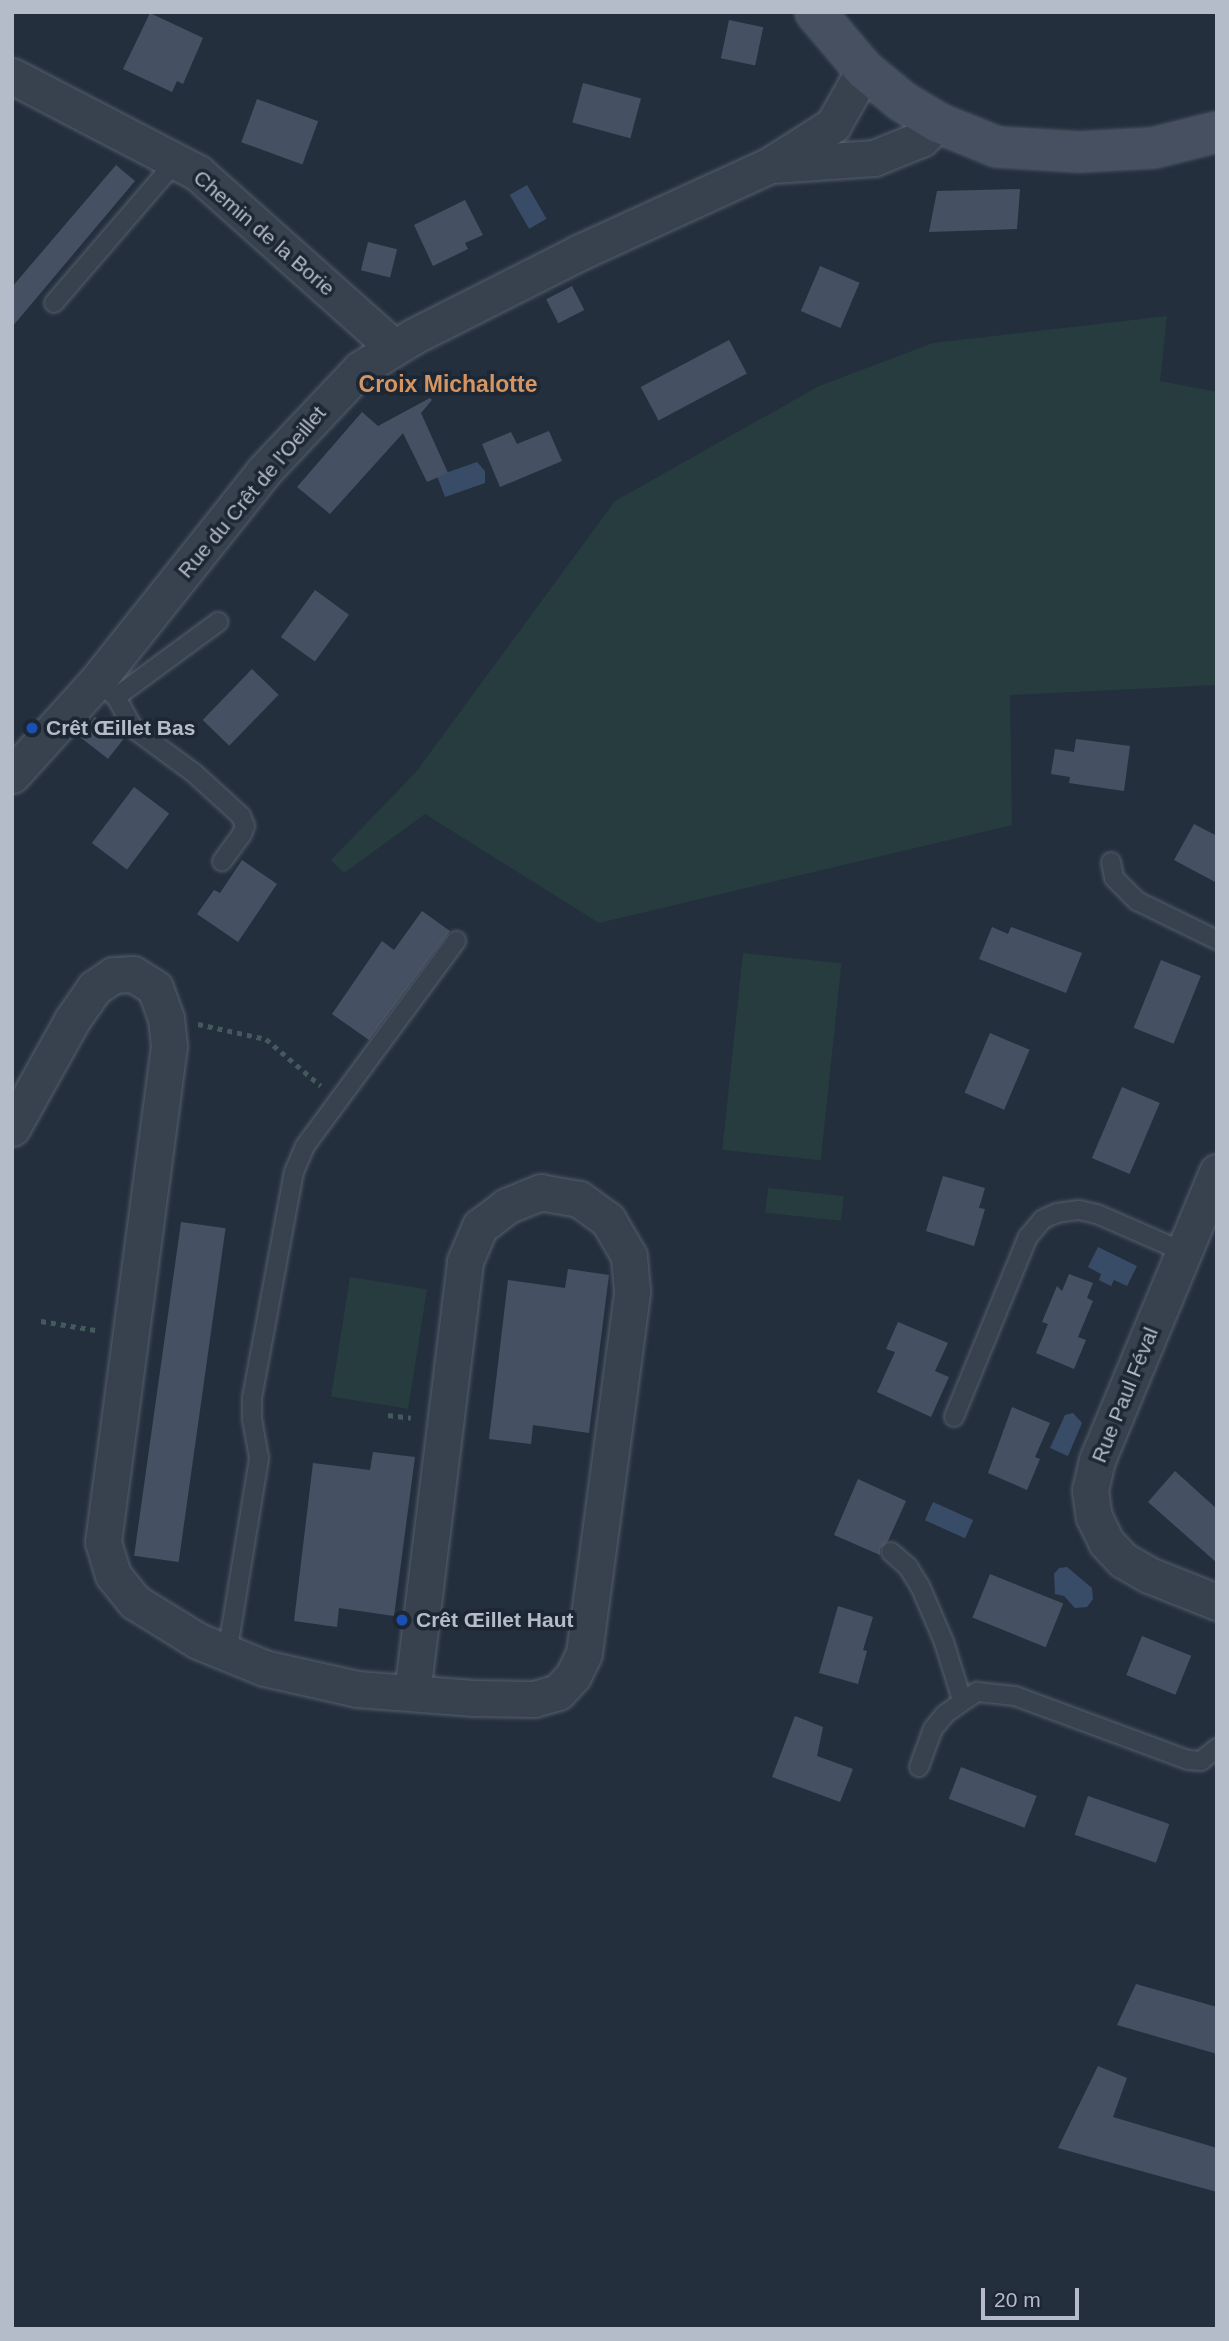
<!DOCTYPE html>
<html>
<head>
<meta charset="utf-8">
<style>
	body { margin:0 }
	#map { position:relative; width:1229px; height:2341px; overflow:hidden; background:#242f3e; font-family:Arial,sans-serif }
	div>[style] { position:absolute }
	.green>* { inset:0; background:#263c3f; transform-origin:0 0 }
	.water>* { inset:0; background:#394c67; transform-origin:0 0 }
	.building>* { inset:0; background:#455162; transform-origin:0 0 }
	.path>* { height:4.5px; margin-top:-2.25px; transform-origin:0; background:repeating-linear-gradient(90deg,#44595c 0 5px,transparent 0 10px) }
	.roads { filter:drop-shadow(0 0 2px #565f6c) drop-shadow(0 0 2px #565f6c) }
	.service>* { height:18px; margin:-9px; padding:0 9px; transform-origin:9px; border-radius:9px; background:#38414e }
	.minor>* { height:35px; margin:-17.5px; padding:0 17.5px; transform-origin:17.5px; border-radius:17.5px; background:#38414e }
	.secondary>* { height:38px; margin:-19px; padding:0 19px; transform-origin:19px; border-radius:19px; background:#465061 }
	.dots>* { width:19px; height:19px; translate:-50% -50%; box-sizing:border-box; border:4px solid #1d2633; border-radius:50% }
	span { translate:-50% -50%; white-space:nowrap; text-align:center; line-height:1.15; -webkit-text-stroke:7px #1d2633; paint-order:stroke }
	.street-label { font-size:21px; color:#b4bcc9 }
	.poi-label { font-size:21px; color:#b4bcc9; font-weight:700 }
	.left { translate:0 -50%; text-align:left }
	.neighbourhood-label { font-size:23px; color:#d59563; font-weight:700 }
	.frame { position:absolute; inset:0; border:14px solid #b4bcc9; pointer-events:none }
	.scale { position:absolute; left:981px; top:2288px; width:98px; height:32px; box-sizing:border-box; border:4px solid #b4bcc9; border-top:0; padding-left:9px; font-size:21px; line-height:24px; white-space:nowrap; color:#b4bcc9; -webkit-text-stroke:5px #1d2633; paint-order:stroke }
</style>
</head>
<body>
<div id="map">
	<div class="green">
		<i style="clip-path:polygon(1167px 316px,1160px 381px,1217px 392px,1217px 685px,1010px 695px,1012px 825px,599px 923px,425px 814px,344px 873px,331px 860px,416px 772px,615px 501px,819px 386px,933px 343px)"></i>
		<i style="left:743px;top:953px;width:99px;height:198px;rotate:6deg"></i>
		<i style="left:768px;top:1188px;width:76px;height:25px;rotate:6deg"></i>
		<i style="left:350px;top:1277px;width:78px;height:121px;rotate:9deg"></i>
	</div>
	<div class="water">
		<i style="left:527px;top:185px;width:39px;height:20px;rotate:60deg"></i>
		<i style="clip-path:polygon(477px 462px,485px 471px,485px 483px,445px 497px,437px 476px)"></i>
		<i style="clip-path:polygon(1098px 1247px,1137px 1266px,1127px 1286px,1114px 1280px,1111px 1286px,1099px 1280px,1101px 1274px,1088px 1267px)"></i>
		<i style="clip-path:polygon(1073px 1413px,1082px 1423px,1068px 1456px,1050px 1448px,1065px 1415px)"></i>
		<i style="left:933px;top:1502px;width:44px;height:20px;rotate:24deg"></i>
		<i style="clip-path:polygon(1067px 1567px,1092px 1588px,1093px 1599px,1087px 1607px,1075px 1608px,1064px 1596px,1055px 1594px,1054px 1574px,1059px 1568px)"></i>
	</div>
	<div class="building">
		<i style="clip-path:polygon(150px 13px,203px 38px,183px 84px,177px 81px,172px 92px,123px 69px)"></i>
		<i style="left:729px;top:20px;width:35px;height:39px;rotate:12deg"></i>
		<i style="left:583px;top:83px;width:60px;height:41px;rotate:15deg"></i>
		<i style="left:257px;top:99px;width:65px;height:46px;rotate:20deg"></i>
		<i style="clip-path:polygon(116px 165px,135px 181px,12px 327px,12px 287px)"></i>
		<i style="clip-path:polygon(1020px 189px,1017px 229px,929px 232px,937px 191px)"></i>
		<i style="clip-path:polygon(465px 200px,483px 235px,465px 243px,468px 249px,433px 266px,414px 225px)"></i>
		<i style="left:368px;top:242px;width:30px;height:29px;rotate:14deg"></i>
		<i style="left:820px;top:266px;width:43px;height:49px;rotate:23deg"></i>
		<i style="left:572px;top:286px;width:27px;height:29px;rotate:63deg"></i>
		<i style="left:729px;top:340px;width:38px;height:100px;rotate:62deg"></i>
		<i style="clip-path:polygon(430px 398px,432px 400px,421px 413px,448px 473px,427px 482px,403px 433px,330px 514px,297px 487px,362px 412px,378px 426px)"></i>
		<i style="clip-path:polygon(549px 431px,562px 461px,500px 487px,482px 444px,511px 432px,517px 444px)"></i>
		<i style="left:315px;top:590px;width:42px;height:58px;rotate:36deg"></i>
		<i style="left:252px;top:669px;width:37px;height:71px;rotate:44deg"></i>
		<i style="left:95px;top:717px;width:36px;height:25px;rotate:38deg"></i>
		<i style="clip-path:polygon(1076px 739px,1130px 746px,1124px 791px,1069px 783px,1070px 777px,1051px 774px,1055px 749px,1074px 752px)"></i>
		<i style="left:134px;top:787px;width:44px;height:70px;rotate:37deg"></i>
		<i style="clip-path:polygon(1194px 824px,1217px 836px,1217px 883px,1174px 860px)"></i>
		<i style="clip-path:polygon(242px 860px,277px 884px,238px 942px,197px 914px,214px 890px,220px 893px)"></i>
		<i style="clip-path:polygon(422px 911px,450px 931px,369px 1040px,332px 1014px,382px 941px,394px 950px)"></i>
		<i style="clip-path:polygon(992px 927px,1008px 934px,1011px 927px,1082px 953px,1066px 993px,979px 959px)"></i>
		<i style="left:1161px;top:960px;width:43px;height:73px;rotate:22deg"></i>
		<i style="left:990px;top:1033px;width:43px;height:65px;rotate:23deg"></i>
		<i style="left:1122px;top:1087px;width:41px;height:77px;rotate:23deg"></i>
		<i style="clip-path:polygon(943px 1176px,985px 1188px,979px 1208px,985px 1209px,974px 1246px,926px 1231px)"></i>
		<i style="left:181px;top:1222px;width:45px;height:337px;rotate:8deg"></i>
		<i style="clip-path:polygon(568px 1269px,609px 1275px,589px 1433px,533px 1425px,531px 1444px,489px 1439px,508px 1280px,565px 1288px)"></i>
		<i style="clip-path:polygon(1069px 1274px,1093px 1283px,1087px 1298px,1093px 1301px,1078px 1337px,1086px 1340px,1074px 1369px,1036px 1353px,1048px 1324px,1042px 1322px,1057px 1286px,1062px 1291px)"></i>
		<i style="clip-path:polygon(898px 1322px,948px 1343px,935px 1371px,949px 1377px,931px 1417px,877px 1392px,895px 1352px,886px 1349px)"></i>
		<i style="clip-path:polygon(1012px 1407px,1050px 1423px,1035px 1457px,1040px 1459px,1027px 1490px,988px 1473px)"></i>
		<i style="clip-path:polygon(373px 1452px,415px 1457px,394px 1616px,339px 1608px,337px 1627px,294px 1621px,313px 1463px,370px 1470px)"></i>
		<i style="clip-path:polygon(1175px 1471px,1217px 1509px,1217px 1563px,1148px 1502px)"></i>
		<i style="clip-path:polygon(858px 1479px,906px 1501px,888px 1541px,880px 1549px,880px 1555px,834px 1535px)"></i>
		<i style="left:990px;top:1574px;width:79px;height:47px;rotate:22deg"></i>
		<i style="clip-path:polygon(838px 1606px,873px 1617px,863px 1650px,867px 1651px,858px 1684px,819px 1673px)"></i>
		<i style="left:1142px;top:1636px;width:53px;height:42px;rotate:22deg"></i>
		<i style="clip-path:polygon(795px 1716px,823px 1727px,817px 1756px,853px 1769px,840px 1802px,772px 1777px)"></i>
		<i style="left:961px;top:1767px;width:81px;height:34px;rotate:21deg"></i>
		<i style="left:1088px;top:1796px;width:86px;height:41px;rotate:19deg"></i>
		<i style="clip-path:polygon(1136px 1984px,1217px 2007px,1217px 2054px,1117px 2025px)"></i>
		<i style="clip-path:polygon(1098px 2066px,1127px 2078px,1113px 2117px,1217px 2148px,1217px 2192px,1058px 2148px)"></i>
	</div>
	<div class="path">
		<i style="left:198px;top:1024px;width:70px;rotate:12.4deg"></i>
		<i style="left:266px;top:1039px;width:72px;rotate:40.5deg"></i>
		<i style="left:41px;top:1321px;width:55px;rotate:9.5deg"></i>
		<i style="left:388px;top:1415px;width:23px;rotate:7deg"></i>
	</div>
	<div class="roads">
		<div class="service">
			<i style="left:54px;top:303px;width:189px;rotate:-49.3deg"></i>
			<i style="left:97px;top:681px;width:25px;rotate:40deg"></i>
			<i style="left:116px;top:697px;width:37px;rotate:61deg"></i>
			<i style="left:134px;top:729px;width:74px;rotate:36.3deg"></i>
			<i style="left:194px;top:773px;width:64px;rotate:42.5deg"></i>
			<i style="left:241px;top:816px;width:11px;rotate:68deg"></i>
			<i style="left:245px;top:826px;width:9px;rotate:111deg"></i>
			<i style="left:242px;top:834px;width:34px;rotate:126deg"></i>
			<i style="left:116px;top:697px;width:127px;rotate:-36.3deg"></i>
			<i style="left:1111px;top:862px;width:16px;rotate:79deg"></i>
			<i style="left:1114px;top:878px;width:33px;rotate:45deg"></i>
			<i style="left:1137px;top:901px;width:89px;rotate:26deg"></i>
			<i style="left:954px;top:1417px;width:195px;rotate:-67.7deg"></i>
			<i style="left:1028px;top:1237px;width:23px;rotate:-50deg"></i>
			<i style="left:1043px;top:1219px;width:15px;rotate:-23deg"></i>
			<i style="left:1057px;top:1213px;width:22px;rotate:-8deg"></i>
			<i style="left:1079px;top:1210px;width:18px;rotate:13deg"></i>
			<i style="left:1097px;top:1214px;width:95px;rotate:23.6deg"></i>
			<i style="left:891px;top:1552px;width:23px;rotate:41deg"></i>
			<i style="left:908px;top:1567px;width:22px;rotate:58deg"></i>
			<i style="left:920px;top:1586px;width:61px;rotate:66.8deg"></i>
			<i style="left:944px;top:1642px;width:61px;rotate:72.8deg"></i>
			<i style="left:227px;top:1654px;width:199px;rotate:-80.7deg"></i>
			<i style="left:259px;top:1458px;width:39px;rotate:-100deg"></i>
			<i style="left:252px;top:1420px;width:22px;rotate:-90deg"></i>
			<i style="left:252px;top:1398px;width:230px;rotate:-79.5deg"></i>
			<i style="left:294px;top:1172px;width:28px;rotate:-67deg"></i>
			<i style="left:305px;top:1146px;width:255px;rotate:-53.6deg"></i>
			<i style="left:919px;top:1767px;width:40px;rotate:-69.8deg"></i>
			<i style="left:933px;top:1729px;width:19px;rotate:-51deg"></i>
			<i style="left:945px;top:1714px;width:39px;rotate:-35deg"></i>
			<i style="left:977px;top:1692px;width:38px;rotate:6deg"></i>
			<i style="left:1015px;top:1696px;width:184px;rotate:20.3deg"></i>
			<i style="left:1188px;top:1760px;width:13px;rotate:4deg"></i>
			<i style="left:1201px;top:1761px;width:21px;rotate:-39deg"></i>
		</div>
		<div class="minor">
			<i style="left:12px;top:76px;width:210px;rotate:27.5deg"></i>
			<i style="left:198px;top:173px;width:261px;rotate:41.7deg"></i>
			<i style="left:774px;top:165px;width:100px;rotate:-4deg"></i>
			<i style="left:874px;top:158px;width:51px;rotate:-22deg"></i>
			<i style="left:921px;top:139px;width:23px;rotate:-43deg"></i>
			<i style="left:12px;top:775px;width:127px;rotate:-47.9deg"></i>
			<i style="left:97px;top:681px;width:267px;rotate:-51.5deg"></i>
			<i style="left:263px;top:472px;width:141px;rotate:-46.7deg"></i>
			<i style="left:360px;top:369px;width:63px;rotate:-31.4deg"></i>
			<i style="left:414px;top:336px;width:184px;rotate:-26.8deg"></i>
			<i style="left:578px;top:253px;width:211px;rotate:-24.6deg"></i>
			<i style="left:770px;top:165px;width:75px;rotate:-32.4deg"></i>
			<i style="left:833px;top:125px;width:63px;rotate:-60.6deg"></i>
			<i style="left:12px;top:1128px;width:124px;rotate:-60.9deg"></i>
			<i style="left:72px;top:1020px;width:39px;rotate:-55deg"></i>
			<i style="left:94px;top:988px;width:23px;rotate:-34deg"></i>
			<i style="left:113px;top:975px;width:20px;rotate:-3deg"></i>
			<i style="left:133px;top:974px;width:26px;rotate:32deg"></i>
			<i style="left:155px;top:988px;width:32px;rotate:70deg"></i>
			<i style="left:166px;top:1018px;width:28px;rotate:84deg"></i>
			<i style="left:169px;top:1046px;width:500px;rotate:97.58deg"></i>
			<i style="left:103px;top:1542px;width:34px;rotate:73deg"></i>
			<i style="left:113px;top:1575px;width:35px;rotate:51deg"></i>
			<i style="left:135px;top:1602px;width:74px;rotate:31.8deg"></i>
			<i style="left:198px;top:1641px;width:71px;rotate:22.2deg"></i>
			<i style="left:264px;top:1668px;width:95px;rotate:12.7deg"></i>
			<i style="left:357px;top:1689px;width:117px;rotate:4.4deg"></i>
			<i style="left:474px;top:1698px;width:60px;rotate:1deg"></i>
			<i style="left:534px;top:1699px;width:25px;rotate:-16deg"></i>
			<i style="left:558px;top:1692px;width:22px;rotate:-47deg"></i>
			<i style="left:573px;top:1676px;width:25px;rotate:-64deg"></i>
			<i style="left:584px;top:1653px;width:365px;rotate:-82.4deg"></i>
			<i style="left:632px;top:1291px;width:35px;rotate:-95deg"></i>
			<i style="left:629px;top:1256px;width:42px;rotate:-120.3deg"></i>
			<i style="left:608px;top:1220px;width:36px;rotate:-144deg"></i>
			<i style="left:579px;top:1199px;width:39px;rotate:-170deg"></i>
			<i style="left:541px;top:1192px;width:37px;rotate:158deg"></i>
			<i style="left:507px;top:1206px;width:34px;rotate:143deg"></i>
			<i style="left:480px;top:1226px;width:39px;rotate:113deg"></i>
			<i style="left:465px;top:1262px;width:432px;rotate:97deg"></i>
			<i style="left:1217px;top:1172px;width:312px;rotate:112.6deg"></i>
			<i style="left:1097px;top:1460px;width:31px;rotate:103deg"></i>
			<i style="left:1090px;top:1490px;width:27px;rotate:82deg"></i>
			<i style="left:1094px;top:1517px;width:28px;rotate:64deg"></i>
			<i style="left:1106px;top:1542px;width:25px;rotate:47deg"></i>
			<i style="left:1123px;top:1560px;width:30px;rotate:30deg"></i>
			<i style="left:1149px;top:1575px;width:73px;rotate:21.7deg"></i>
		</div>
		<div class="secondary">
			<i style="left:815px;top:12px;width:76px;rotate:49.8deg"></i>
			<i style="left:864px;top:70px;width:50px;rotate:39.4deg"></i>
			<i style="left:903px;top:102px;width:41px;rotate:31deg"></i>
			<i style="left:938px;top:123px;width:64px;rotate:22.1deg"></i>
			<i style="left:997px;top:147px;width:82px;rotate:3.5deg"></i>
			<i style="left:1079px;top:152px;width:74px;rotate:-3.1deg"></i>
			<i style="left:1153px;top:148px;width:66px;rotate:-14deg"></i>
		</div>
	</div>
	<div class="dots">
		<i style="left:32px;top:728px;background:#1a4fb4"></i>
		<i style="left:402px;top:1620px;background:#1a4fb4"></i>
	</div>
	<div class="street-label">
		<span style="left:264px;top:233px;rotate:41deg">Chemin de la Borie</span>
		<span style="left:252px;top:492px;rotate:-50deg">Rue du Crêt de l'Oeillet</span>
		<span style="left:1125px;top:1395px;rotate:-68deg">Rue Paul Féval</span>
	</div>
	<div class="poi-label">
		<span class="left" style="left:46px;top:728px">Crêt Œillet Bas</span>
		<span class="left" style="left:416px;top:1620px">Crêt Œillet Haut</span>
	</div>
	<div class="neighbourhood-label">
		<span style="left:448px;top:384px">Croix Michalotte</span>
	</div>
	<div class="frame"></div>
	<div class="scale">20 m</div>
</div>
</body>
</html>
